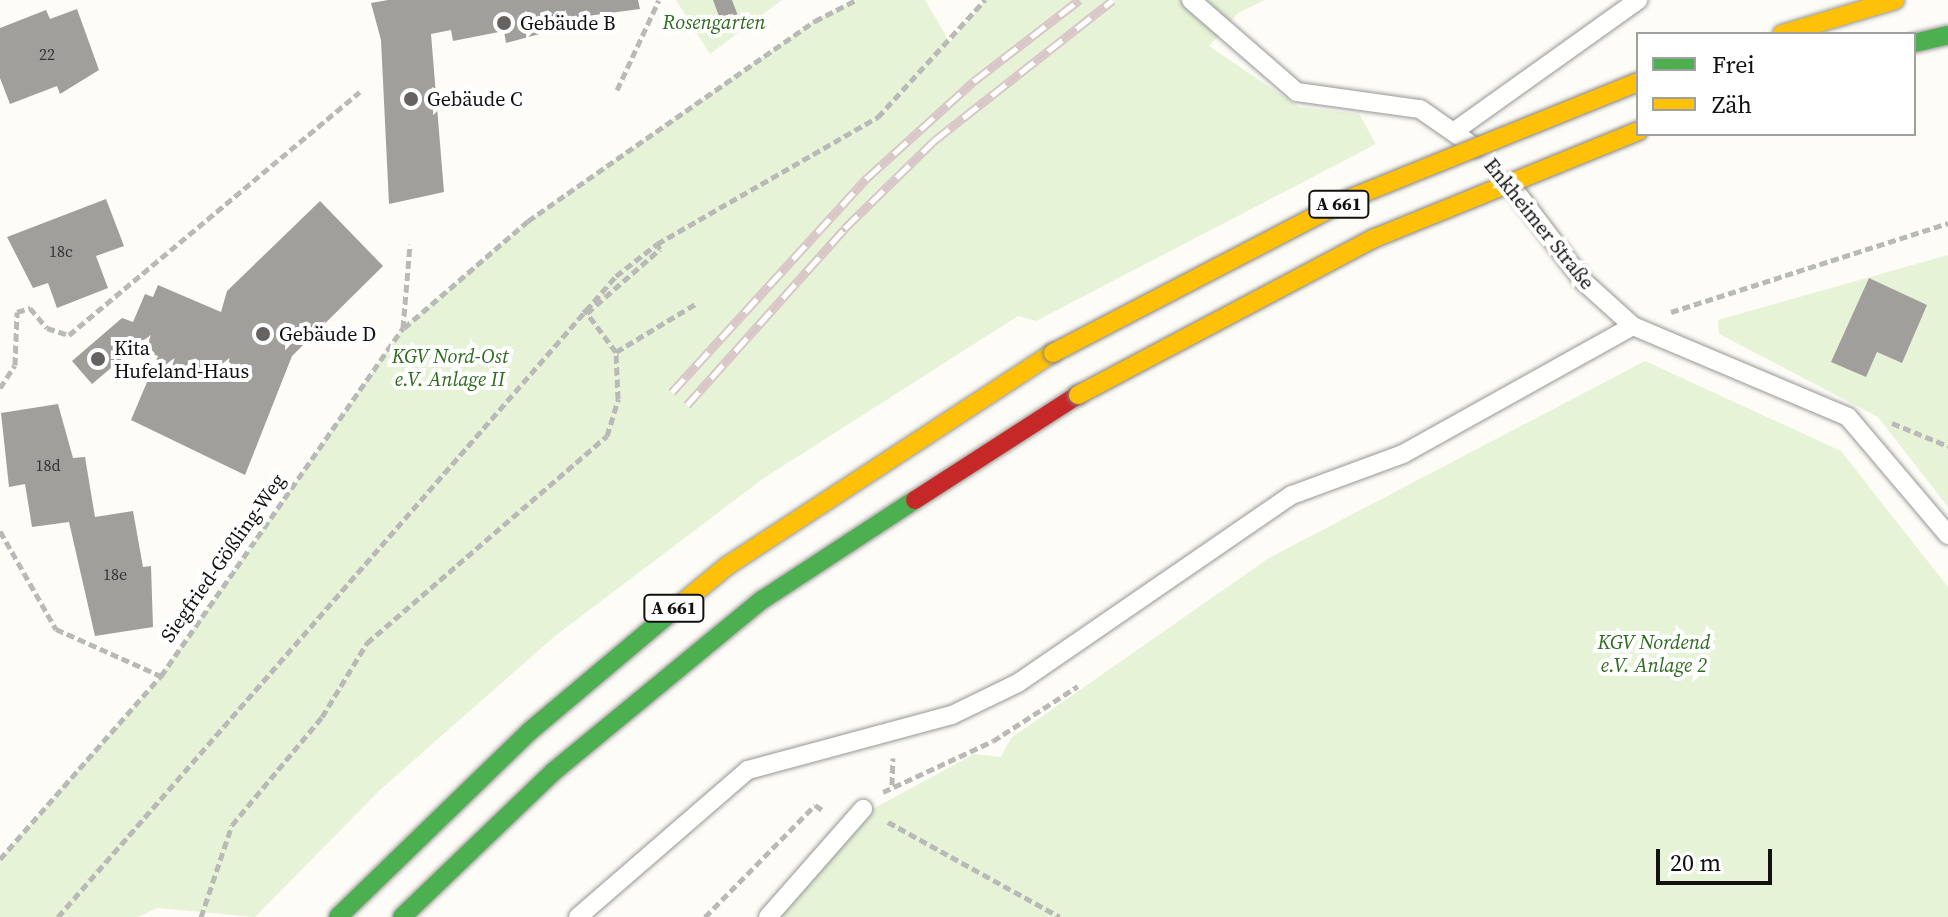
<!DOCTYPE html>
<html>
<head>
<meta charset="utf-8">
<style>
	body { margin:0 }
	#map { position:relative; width:1948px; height:917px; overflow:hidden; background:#fdfcf7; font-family:"Source Serif 4",serif }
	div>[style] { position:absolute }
	.green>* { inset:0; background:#e7f3d7 }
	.building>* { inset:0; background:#a19f9c }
	.path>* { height:5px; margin-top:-2.5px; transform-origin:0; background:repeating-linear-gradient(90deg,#b9b9b8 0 8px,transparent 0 12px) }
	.roads { filter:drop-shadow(0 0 2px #979795) drop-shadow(0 0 2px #979795) }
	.lane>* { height:18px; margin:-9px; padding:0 9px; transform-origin:9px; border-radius:9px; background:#fffffe }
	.fast>* { height:18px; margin:-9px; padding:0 9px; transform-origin:9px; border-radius:9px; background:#4caf50 }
	.slow>* { height:18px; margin:-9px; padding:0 9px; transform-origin:9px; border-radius:9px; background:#ffc107 }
	.jam>* { height:18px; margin:-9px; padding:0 9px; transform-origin:9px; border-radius:9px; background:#c62828 }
	.rail>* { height:9px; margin-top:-4.5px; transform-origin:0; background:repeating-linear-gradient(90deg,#fff 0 18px,#d9c6c7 0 36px); box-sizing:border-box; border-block:2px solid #d9c6c7 }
	.bridges { filter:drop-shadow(0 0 2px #858482) drop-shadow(0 0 2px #858482) }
	.slow-bridge>* { height:18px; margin:-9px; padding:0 9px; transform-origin:9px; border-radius:9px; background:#ffc107 }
	.dots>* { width:22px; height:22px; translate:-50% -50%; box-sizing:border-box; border:4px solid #fff; border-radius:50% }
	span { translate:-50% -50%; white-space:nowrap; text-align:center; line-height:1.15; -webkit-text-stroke:8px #fff; paint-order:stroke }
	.number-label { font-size:16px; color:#353434 }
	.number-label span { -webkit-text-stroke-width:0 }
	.shield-label span { padding:2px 6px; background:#fff; border:2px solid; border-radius:6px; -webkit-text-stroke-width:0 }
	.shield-label { font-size:18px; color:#111; font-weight:700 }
	.park-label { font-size:20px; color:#2f6b1f; font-style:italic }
	.poi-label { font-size:20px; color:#111 }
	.left { translate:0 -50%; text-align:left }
	.street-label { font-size:20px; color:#111 }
	.legend { position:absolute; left:1636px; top:32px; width:280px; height:104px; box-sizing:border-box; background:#fff; border:2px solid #a0a0a0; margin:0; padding:10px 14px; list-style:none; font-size:24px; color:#111 }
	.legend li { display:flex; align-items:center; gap:16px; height:40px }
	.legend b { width:40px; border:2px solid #a0a0a0 }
	.scale { position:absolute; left:1656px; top:849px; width:116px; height:36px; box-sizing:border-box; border:4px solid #111; border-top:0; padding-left:10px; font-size:24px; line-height:28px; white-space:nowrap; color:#111; -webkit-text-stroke:6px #fff; paint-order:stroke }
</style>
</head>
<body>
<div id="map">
	<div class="green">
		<i style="clip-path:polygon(676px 0,782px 0,710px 54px)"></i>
		<i style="clip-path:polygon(856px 0,925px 0,950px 42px,985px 0,1265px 0,1238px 13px,1209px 46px,1299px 107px,1359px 114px,1376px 144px,1036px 321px,1018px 316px,764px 478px,555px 636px,380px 790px,255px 917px,157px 908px,138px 917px,0 917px,0 859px,161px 676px,403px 328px,528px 221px,815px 20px)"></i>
		<i style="clip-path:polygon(1948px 255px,1948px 507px,1878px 417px,1719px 334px,1718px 320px)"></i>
		<i style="clip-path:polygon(1645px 361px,1841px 451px,1948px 587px,1948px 917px,776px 917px,869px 811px,974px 754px,1001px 757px,1011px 738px,1269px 558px)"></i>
	</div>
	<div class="building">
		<i style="clip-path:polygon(388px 0,638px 0,640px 9px,572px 18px,573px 25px,506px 43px,504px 31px,453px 41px,451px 30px,431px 34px,444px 192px,389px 204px,381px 40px,371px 3px)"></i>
		<i style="clip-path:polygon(713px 0,732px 0,740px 21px,723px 27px)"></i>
		<i style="clip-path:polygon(77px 9px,99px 70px,60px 94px,57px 86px,10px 104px,0 78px,0 28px,46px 10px,50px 19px)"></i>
		<i style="clip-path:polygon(106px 199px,124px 246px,96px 256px,108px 288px,57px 308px,48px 283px,33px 288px,7px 237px)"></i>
		<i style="clip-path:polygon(320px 201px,383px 266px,292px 356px,245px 475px,131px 420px,158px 356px,136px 347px,92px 384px,72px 361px,122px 318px,133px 322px,145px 294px,153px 297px,158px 285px,221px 312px,227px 291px)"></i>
		<i style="clip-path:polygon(1869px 278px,1927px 305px,1902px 363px,1877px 352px,1866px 377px,1831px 362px)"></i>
		<i style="clip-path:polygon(58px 404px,73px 458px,85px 457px,95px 517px,133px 511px,143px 567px,151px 566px,153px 627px,95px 636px,69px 522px,32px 527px,25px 484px,9px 487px,1px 413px)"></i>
	</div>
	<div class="path">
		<i style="left:617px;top:90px;width:99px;rotate:-65deg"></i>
		<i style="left:1671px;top:312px;width:291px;rotate:-17.8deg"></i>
		<i style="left:587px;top:313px;width:97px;rotate:-41.2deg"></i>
		<i style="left:660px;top:249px;width:6px;rotate:-121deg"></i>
		<i style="left:404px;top:328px;width:164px;rotate:-40.8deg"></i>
		<i style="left:528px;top:221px;width:350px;rotate:-34.9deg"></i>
		<i style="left:815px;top:21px;width:46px;rotate:-27.1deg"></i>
		<i style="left:616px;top:352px;width:95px;rotate:-31.2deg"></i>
		<i style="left:0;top:388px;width:27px;rotate:-57deg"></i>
		<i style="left:15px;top:365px;width:53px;rotate:-87.8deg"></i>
		<i style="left:17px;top:312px;width:14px;rotate:-17deg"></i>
		<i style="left:30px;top:308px;width:26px;rotate:50deg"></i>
		<i style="left:47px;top:328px;width:23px;rotate:18deg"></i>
		<i style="left:69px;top:335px;width:379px;rotate:-39.9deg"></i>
		<i style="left:1892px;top:423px;width:61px;rotate:22.3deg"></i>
		<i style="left:0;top:531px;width:113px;rotate:60.3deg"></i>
		<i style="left:56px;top:629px;width:115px;rotate:24.1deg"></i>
		<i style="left:892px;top:785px;width:27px;rotate:-88deg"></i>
		<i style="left:883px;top:792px;width:121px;rotate:-24.9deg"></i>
		<i style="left:993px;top:741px;width:101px;rotate:-32.9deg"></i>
		<i style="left:888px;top:822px;width:196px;rotate:28.9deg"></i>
		<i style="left:0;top:859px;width:244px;rotate:-48.7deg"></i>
		<i style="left:161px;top:676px;width:424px;rotate:-55.2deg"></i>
		<i style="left:403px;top:328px;width:84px;rotate:-85.2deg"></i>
		<i style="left:58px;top:917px;width:850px;rotate:-48.96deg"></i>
		<i style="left:616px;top:276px;width:52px;rotate:-38deg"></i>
		<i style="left:657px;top:244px;width:255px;rotate:-29.9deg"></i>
		<i style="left:878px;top:117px;width:159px;rotate:-47.6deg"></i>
		<i style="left:201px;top:917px;width:97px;rotate:-71.4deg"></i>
		<i style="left:232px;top:825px;width:141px;rotate:-50.2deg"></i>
		<i style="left:322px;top:717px;width:87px;rotate:-58.7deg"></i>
		<i style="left:367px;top:643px;width:317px;rotate:-40.8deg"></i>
		<i style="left:607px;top:436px;width:39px;rotate:-73deg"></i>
		<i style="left:618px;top:399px;width:47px;rotate:-92.4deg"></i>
		<i style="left:616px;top:352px;width:54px;rotate:-126.7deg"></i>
		<i style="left:705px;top:917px;width:157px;rotate:-45.5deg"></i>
		<i style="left:815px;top:805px;width:11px;rotate:34deg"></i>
	</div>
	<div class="roads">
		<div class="lane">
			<i style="left:1191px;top:0;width:140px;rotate:41deg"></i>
			<i style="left:1297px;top:92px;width:124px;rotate:7.9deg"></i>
			<i style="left:1420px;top:109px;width:68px;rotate:34.9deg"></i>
			<i style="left:1456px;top:130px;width:224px;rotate:-35.5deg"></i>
			<i style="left:1510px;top:184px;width:121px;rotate:53deg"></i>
			<i style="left:1583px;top:281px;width:67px;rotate:42deg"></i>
			<i style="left:1633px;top:326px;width:233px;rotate:22.9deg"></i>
			<i style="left:1848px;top:417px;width:155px;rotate:49.7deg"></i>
			<i style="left:578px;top:917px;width:225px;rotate:-40.9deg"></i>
			<i style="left:748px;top:770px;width:211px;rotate:-15.1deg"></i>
			<i style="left:952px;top:715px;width:73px;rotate:-25.9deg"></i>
			<i style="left:1018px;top:683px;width:332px;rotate:-34.5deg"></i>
			<i style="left:1292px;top:495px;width:118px;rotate:-20.3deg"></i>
			<i style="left:1403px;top:454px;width:263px;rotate:-29.1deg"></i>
			<i style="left:768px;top:917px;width:144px;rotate:-48.7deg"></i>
		</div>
		<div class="fast">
			<i style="left:1914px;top:43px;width:35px;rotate:-13deg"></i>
			<i style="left:338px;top:917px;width:267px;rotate:-44.1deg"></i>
			<i style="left:530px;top:731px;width:189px;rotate:-40.1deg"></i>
			<i style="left:402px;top:917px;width:209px;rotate:-43.8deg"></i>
			<i style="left:553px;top:772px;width:271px;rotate:-39.5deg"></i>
			<i style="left:762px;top:600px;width:183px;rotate:-33.2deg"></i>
		</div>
		<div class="slow">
			<i style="left:1782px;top:34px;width:118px;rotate:-16.7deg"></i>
			<i style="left:675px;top:609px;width:67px;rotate:-39.6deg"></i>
			<i style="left:727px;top:566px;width:389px;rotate:-33.2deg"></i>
		</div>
		<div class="jam">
			<i style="left:915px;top:500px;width:194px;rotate:-32.8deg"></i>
		</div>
	</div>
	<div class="rail">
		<i style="left:672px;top:392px;width:290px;rotate:-47.7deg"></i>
		<i style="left:867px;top:178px;width:144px;rotate:-42.2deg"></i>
		<i style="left:974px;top:81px;width:133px;rotate:-37.6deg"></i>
		<i style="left:687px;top:405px;width:237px;rotate:-48.2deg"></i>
		<i style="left:845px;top:228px;width:126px;rotate:-44.4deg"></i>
		<i style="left:935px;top:140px;width:226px;rotate:-38.2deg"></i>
	</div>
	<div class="bridges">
		<div class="slow-bridge">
			<i style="left:1053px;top:353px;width:336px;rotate:-27.5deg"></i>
			<i style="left:1351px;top:198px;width:310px;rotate:-22deg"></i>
			<i style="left:1078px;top:395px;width:336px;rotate:-27.9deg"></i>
			<i style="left:1375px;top:238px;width:284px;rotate:-22.1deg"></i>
		</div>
	</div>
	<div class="dots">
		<i style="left:504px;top:23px;background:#646362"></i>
		<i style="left:411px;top:99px;background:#646362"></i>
		<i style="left:263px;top:334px;background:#646362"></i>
		<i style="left:98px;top:359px;background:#646362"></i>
	</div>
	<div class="number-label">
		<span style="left:47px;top:54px">22</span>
		<span style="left:61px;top:251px">18c</span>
		<span style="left:48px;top:465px">18d</span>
		<span style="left:115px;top:574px">18e</span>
	</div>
	<div class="shield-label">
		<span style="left:1339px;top:204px">A 661</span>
		<span style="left:674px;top:608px">A 661</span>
	</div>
	<div class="park-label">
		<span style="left:714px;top:22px">Rosengarten</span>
		<span style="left:450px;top:368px">KGV Nord-Ost<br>e.V. Anlage II</span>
		<span style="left:1654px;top:654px">KGV Nordend<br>e.V. Anlage 2</span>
	</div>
	<div class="poi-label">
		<span class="left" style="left:520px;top:23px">Gebäude B</span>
		<span class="left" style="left:427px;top:99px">Gebäude C</span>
		<span class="left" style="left:279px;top:334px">Gebäude D</span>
		<span class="left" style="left:114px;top:360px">Kita<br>Hufeland-Haus</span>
	</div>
	<div class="street-label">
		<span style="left:1539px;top:224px;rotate:51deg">Enkheimer Straße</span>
		<span style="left:223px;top:558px;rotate:-55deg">Siegfried-Gößling-Weg</span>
	</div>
	<ul class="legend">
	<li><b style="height:10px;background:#4caf50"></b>Frei</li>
	<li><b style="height:10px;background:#ffc107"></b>Zäh</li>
	</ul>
	<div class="scale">20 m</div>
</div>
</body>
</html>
